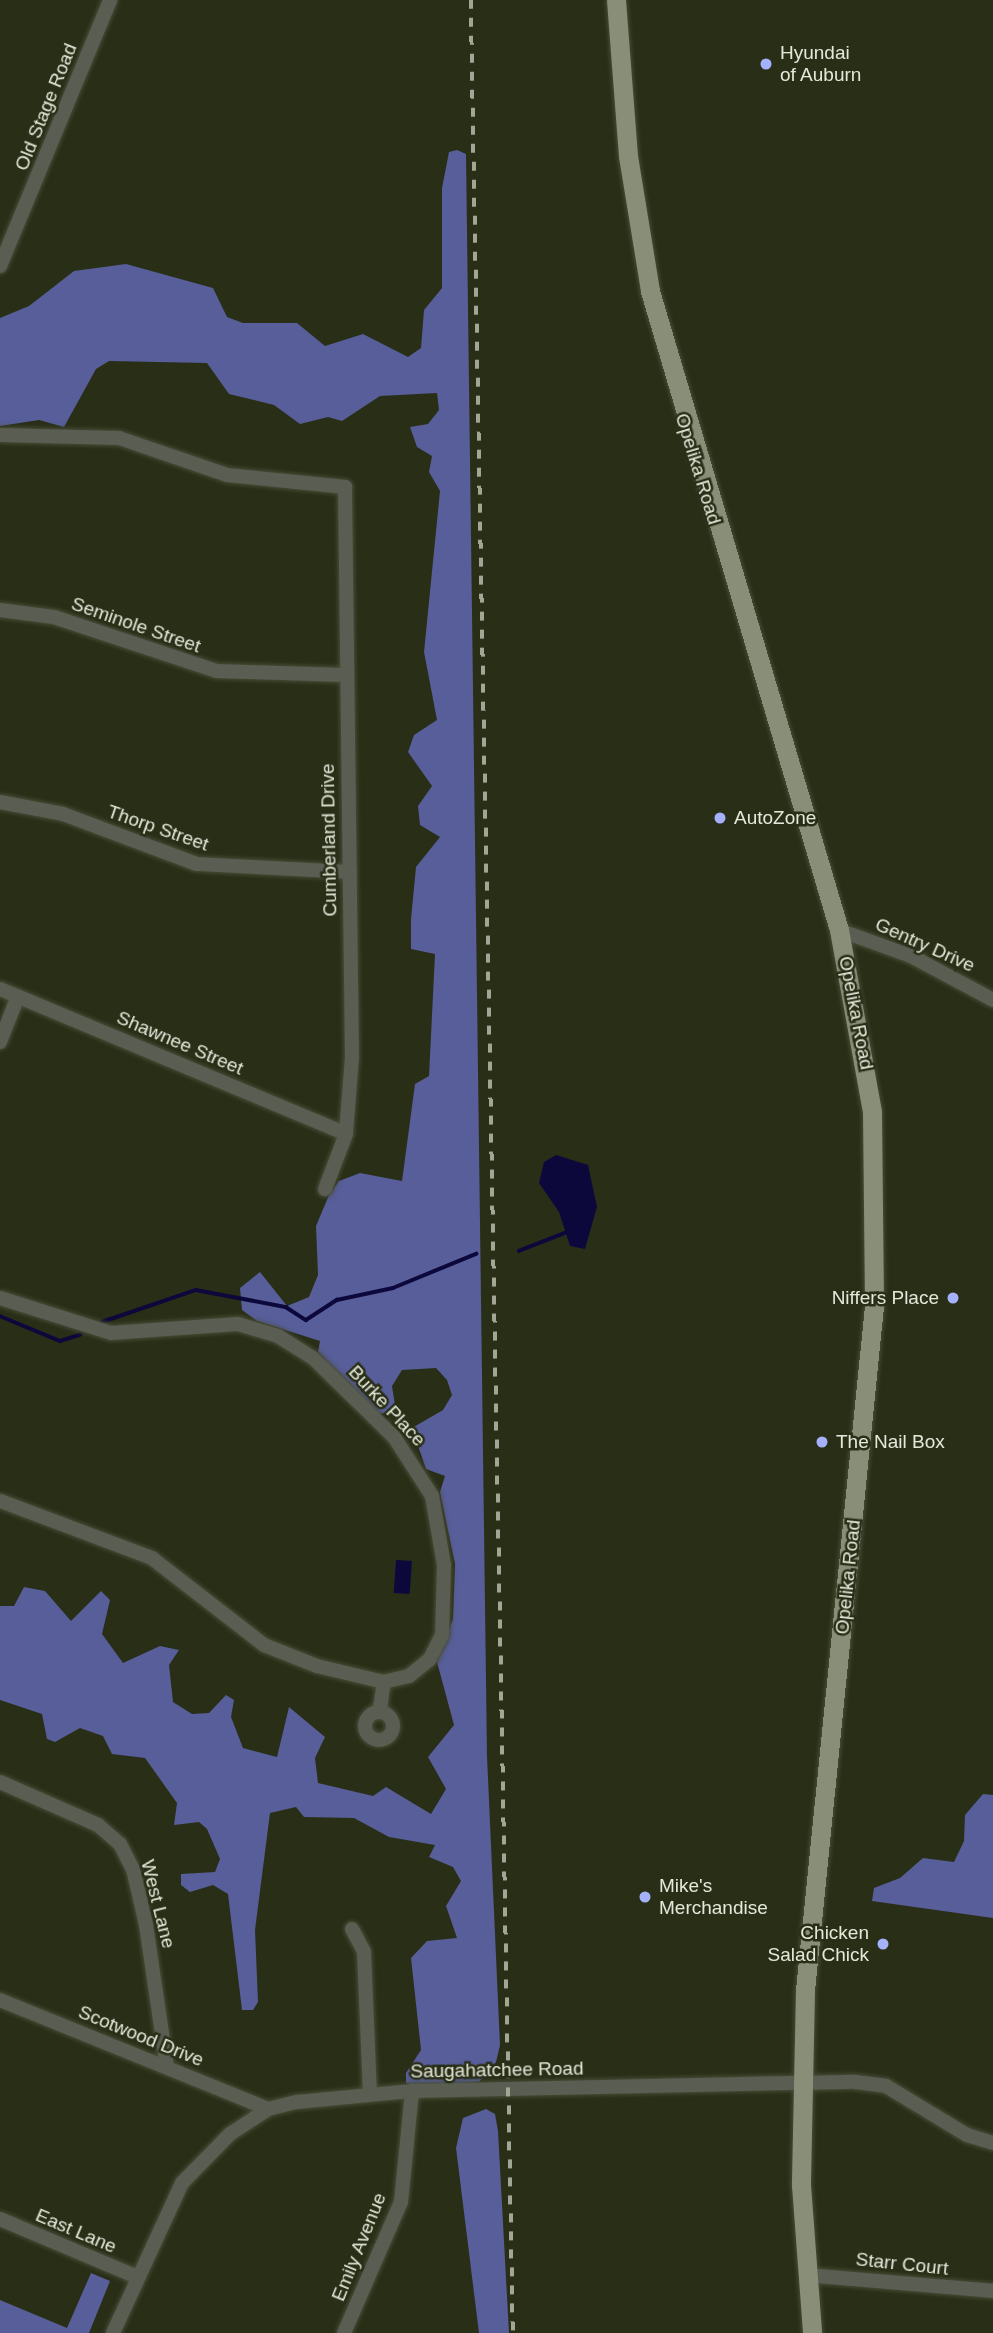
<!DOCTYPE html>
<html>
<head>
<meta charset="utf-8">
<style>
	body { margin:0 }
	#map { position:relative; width:993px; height:2333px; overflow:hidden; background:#292e17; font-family:Helvetica,sans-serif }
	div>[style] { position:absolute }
	.forest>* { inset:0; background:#575e99 }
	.water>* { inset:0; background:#0d083c; transform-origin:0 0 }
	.stream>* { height:3.5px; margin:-1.75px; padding:0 1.75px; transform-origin:1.75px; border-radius:1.75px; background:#0d083c }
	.roads { filter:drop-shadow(0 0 2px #474c36) drop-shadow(0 0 2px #474c36) }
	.minor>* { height:14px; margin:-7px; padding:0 7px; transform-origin:7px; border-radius:7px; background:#5a5d52 }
	.minor>.ring { margin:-7px; padding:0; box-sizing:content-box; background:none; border:14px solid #5a5d52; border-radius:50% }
	.primary>* { height:19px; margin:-9.5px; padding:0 9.5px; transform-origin:9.5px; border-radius:9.5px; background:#898e78 }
	.rail>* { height:3.5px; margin-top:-1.75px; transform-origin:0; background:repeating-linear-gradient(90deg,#a2a695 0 9px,transparent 0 18px) }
	.dots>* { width:19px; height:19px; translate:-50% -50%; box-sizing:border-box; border:4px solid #292e17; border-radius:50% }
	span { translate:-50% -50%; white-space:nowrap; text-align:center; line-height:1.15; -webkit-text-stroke:5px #292e17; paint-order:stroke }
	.poi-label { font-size:19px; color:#e4e8da }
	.left { translate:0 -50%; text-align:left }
	.right { translate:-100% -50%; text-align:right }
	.street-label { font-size:19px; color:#e4e8da }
</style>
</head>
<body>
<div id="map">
	<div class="forest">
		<i style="clip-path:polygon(457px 150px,466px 154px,487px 1756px,500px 2045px,496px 2062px,479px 2082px,420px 2086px,406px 2083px,406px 2073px,421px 2050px,411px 1958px,427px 1941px,457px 1938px,446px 1906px,461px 1881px,453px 1867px,429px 1857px,435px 1845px,389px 1837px,354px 1818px,304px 1817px,296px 1807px,270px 1813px,255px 1930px,258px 2002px,253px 2010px,242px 2010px,228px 1894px,213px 1885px,190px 1892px,181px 1885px,181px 1874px,215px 1872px,220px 1859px,207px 1829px,199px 1822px,174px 1825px,177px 1803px,145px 1758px,112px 1754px,103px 1736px,80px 1728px,55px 1742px,47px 1739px,42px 1714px,0 1700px,0 1606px,14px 1606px,24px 1587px,45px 1591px,71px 1621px,101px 1591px,110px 1600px,102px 1634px,123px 1663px,160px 1646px,179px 1650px,169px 1665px,173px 1702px,192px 1714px,209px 1713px,226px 1695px,234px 1700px,231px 1717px,243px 1748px,277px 1757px,289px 1707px,325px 1737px,315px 1758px,318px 1783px,373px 1796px,386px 1787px,431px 1814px,446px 1789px,428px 1757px,454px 1725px,437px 1662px,453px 1619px,455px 1564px,440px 1492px,445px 1476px,426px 1469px,412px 1428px,443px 1410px,452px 1395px,447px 1380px,436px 1368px,402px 1370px,392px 1386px,396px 1412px,377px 1414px,318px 1352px,320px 1341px,257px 1321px,242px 1310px,240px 1288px,260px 1272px,287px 1306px,309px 1297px,318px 1275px,316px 1226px,329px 1195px,339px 1181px,360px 1173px,402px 1181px,415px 1084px,429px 1076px,435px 954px,411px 949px,411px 919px,416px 867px,440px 837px,420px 825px,418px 806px,432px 786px,408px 752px,414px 735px,437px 720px,424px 652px,440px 491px,429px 472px,432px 456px,417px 447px,410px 427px,428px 424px,439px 410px,437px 393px,380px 396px,342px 421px,328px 417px,300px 424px,274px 405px,229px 394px,207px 363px,109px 361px,96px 369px,64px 427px,39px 420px,0 426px,0 318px,29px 306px,74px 271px,126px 264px,213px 288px,227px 317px,243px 323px,297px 323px,325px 346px,363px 334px,408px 357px,421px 348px,424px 310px,442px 288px,442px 188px,449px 152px)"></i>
		<i style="clip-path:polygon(983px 1794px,993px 1795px,993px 1918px,872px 1901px,874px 1888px,900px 1878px,923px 1858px,954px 1862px,964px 1841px,965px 1815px)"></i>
		<i style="clip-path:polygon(486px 2109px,495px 2114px,498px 2131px,509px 2333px,479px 2333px,456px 2148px,463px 2118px)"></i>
		<i style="clip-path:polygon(91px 2273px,110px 2281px,89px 2333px,0 2333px,0 2300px,67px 2328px)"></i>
	</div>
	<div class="water">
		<i style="clip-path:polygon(556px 1155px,588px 1165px,597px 1207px,585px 1249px,570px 1246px,559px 1212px,539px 1183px,544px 1162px)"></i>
		<i style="left:396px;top:1560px;width:16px;height:33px;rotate:4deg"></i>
	</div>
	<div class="stream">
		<i style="left:519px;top:1251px;width:49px;rotate:-21.4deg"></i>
		<i style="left:0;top:1316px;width:65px;rotate:22.6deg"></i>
		<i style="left:60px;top:1341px;width:21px;rotate:-17deg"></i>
		<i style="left:102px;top:1322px;width:99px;rotate:-18.8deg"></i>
		<i style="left:196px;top:1290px;width:92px;rotate:10.7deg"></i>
		<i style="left:286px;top:1307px;width:24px;rotate:33deg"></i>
		<i style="left:306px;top:1320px;width:37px;rotate:-33deg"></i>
		<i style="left:337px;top:1300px;width:57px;rotate:-12.1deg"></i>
		<i style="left:393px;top:1288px;width:90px;rotate:-22.3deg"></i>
	</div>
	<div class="roads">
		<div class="minor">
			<i style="left:0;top:266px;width:288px;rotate:-67.5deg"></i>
			<i style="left:0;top:435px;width:119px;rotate:1.4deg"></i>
			<i style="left:119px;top:438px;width:114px;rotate:18.9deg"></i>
			<i style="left:227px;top:475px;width:119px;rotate:5.8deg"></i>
			<i style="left:345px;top:487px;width:570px;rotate:89.3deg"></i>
			<i style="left:352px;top:1057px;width:77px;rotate:94.5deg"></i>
			<i style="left:346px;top:1134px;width:59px;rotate:110.9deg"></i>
			<i style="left:0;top:610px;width:54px;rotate:7.4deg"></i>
			<i style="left:54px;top:617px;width:171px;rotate:18.4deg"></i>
			<i style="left:216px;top:671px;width:129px;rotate:1.8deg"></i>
			<i style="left:0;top:802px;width:64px;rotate:10.8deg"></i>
			<i style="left:63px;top:814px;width:143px;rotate:20.5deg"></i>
			<i style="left:197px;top:864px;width:153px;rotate:3deg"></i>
			<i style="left:839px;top:930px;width:77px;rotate:19.9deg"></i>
			<i style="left:911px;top:956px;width:93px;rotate:28.2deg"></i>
			<i style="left:0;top:989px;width:375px;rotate:22.7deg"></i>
			<i style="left:0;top:1042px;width:49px;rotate:-68.6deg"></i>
			<i style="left:0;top:1298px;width:116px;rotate:17.5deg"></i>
			<i style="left:111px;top:1333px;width:127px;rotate:-4.1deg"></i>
			<i style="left:238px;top:1324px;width:42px;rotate:16.7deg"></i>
			<i style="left:278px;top:1336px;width:41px;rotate:32.2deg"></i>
			<i style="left:313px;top:1358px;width:113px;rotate:44.3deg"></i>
			<i style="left:394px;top:1437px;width:70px;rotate:57.2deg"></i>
			<i style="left:432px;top:1496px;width:70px;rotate:80.1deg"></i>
			<i style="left:444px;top:1565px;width:70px;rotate:91.6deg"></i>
			<i style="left:442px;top:1635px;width:27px;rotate:117deg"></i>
			<i style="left:430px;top:1659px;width:27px;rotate:141deg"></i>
			<i style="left:409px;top:1676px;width:26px;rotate:167deg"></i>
			<i style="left:384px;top:1682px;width:69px;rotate:-166.6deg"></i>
			<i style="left:317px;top:1666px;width:57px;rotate:-158.4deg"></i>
			<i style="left:264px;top:1645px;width:142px;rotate:-142.2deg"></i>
			<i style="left:152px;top:1558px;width:162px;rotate:-159.4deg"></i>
			<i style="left:380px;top:1709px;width:27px;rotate:-82deg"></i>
			<i class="ring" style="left:365px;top:1712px;width:14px;height:14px"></i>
			<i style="left:0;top:1782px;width:107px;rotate:23.7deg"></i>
			<i style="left:98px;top:1825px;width:29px;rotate:41deg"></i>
			<i style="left:120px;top:1844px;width:28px;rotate:63deg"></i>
			<i style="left:133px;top:1869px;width:57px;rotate:76.9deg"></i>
			<i style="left:146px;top:1925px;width:144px;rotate:81.6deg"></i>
			<i style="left:352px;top:1929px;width:26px;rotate:62deg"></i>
			<i style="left:364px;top:1952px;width:141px;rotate:87.6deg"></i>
			<i style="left:0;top:2000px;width:289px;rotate:22.1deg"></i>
			<i style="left:0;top:2219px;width:149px;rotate:22.9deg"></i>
			<i style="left:807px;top:2275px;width:187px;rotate:4.9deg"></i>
			<i style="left:113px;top:2333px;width:165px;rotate:-65.3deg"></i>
			<i style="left:182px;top:2183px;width:69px;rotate:-45.6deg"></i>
			<i style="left:230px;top:2134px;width:45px;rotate:-33.3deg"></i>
			<i style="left:268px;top:2109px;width:30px;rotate:-14deg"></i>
			<i style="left:297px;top:2102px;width:116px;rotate:-5.5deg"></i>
			<i style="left:412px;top:2091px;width:443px;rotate:-1.2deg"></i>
			<i style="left:855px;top:2082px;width:31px;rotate:7deg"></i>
			<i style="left:886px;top:2086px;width:95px;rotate:31.2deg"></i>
			<i style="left:967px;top:2135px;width:27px;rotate:17deg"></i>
			<i style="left:344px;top:2333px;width:143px;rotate:-66.5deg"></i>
			<i style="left:401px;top:2202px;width:112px;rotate:-84.3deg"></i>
		</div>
		<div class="primary">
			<i style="left:616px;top:0;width:156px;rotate:85.6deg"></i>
			<i style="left:628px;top:156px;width:137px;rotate:80.7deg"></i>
			<i style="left:650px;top:291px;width:666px;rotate:73.52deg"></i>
			<i style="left:839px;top:930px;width:185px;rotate:79.7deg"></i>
			<i style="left:872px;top:1112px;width:194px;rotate:89.4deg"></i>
			<i style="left:874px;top:1306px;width:687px;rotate:95.76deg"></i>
			<i style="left:805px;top:1990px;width:195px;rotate:91.2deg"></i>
			<i style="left:801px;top:2185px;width:148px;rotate:85.7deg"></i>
		</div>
	</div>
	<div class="rail">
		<i style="left:471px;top:0;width:2333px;rotate:88.97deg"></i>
	</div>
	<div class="dots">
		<i style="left:766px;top:64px;background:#a6b1fc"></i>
		<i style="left:720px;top:818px;background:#a6b1fc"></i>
		<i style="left:953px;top:1298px;background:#a6b1fc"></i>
		<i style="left:822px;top:1442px;background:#a6b1fc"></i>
		<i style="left:645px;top:1897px;background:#a6b1fc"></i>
		<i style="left:883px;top:1944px;background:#a6b1fc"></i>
	</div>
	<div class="poi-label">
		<span class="left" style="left:780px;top:64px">Hyundai<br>of Auburn</span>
		<span class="left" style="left:734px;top:818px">AutoZone</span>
		<span class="right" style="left:939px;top:1298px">Niffers Place</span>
		<span class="left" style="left:836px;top:1442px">The Nail Box</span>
		<span class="left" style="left:659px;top:1897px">Mike's<br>Merchandise</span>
		<span class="right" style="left:869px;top:1944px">Chicken<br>Salad Chick</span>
	</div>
	<div class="street-label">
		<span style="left:46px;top:107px;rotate:-68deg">Old Stage Road</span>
		<span style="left:698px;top:469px;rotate:73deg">Opelika Road</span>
		<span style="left:136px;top:625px;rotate:19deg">Seminole Street</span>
		<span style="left:158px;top:828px;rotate:19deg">Thorp Street</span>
		<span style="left:329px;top:840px;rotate:-91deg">Cumberland Drive</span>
		<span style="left:925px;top:945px;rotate:24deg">Gentry Drive</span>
		<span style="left:856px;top:1013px;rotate:79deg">Opelika Road</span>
		<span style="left:180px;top:1043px;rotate:23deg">Shawnee Street</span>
		<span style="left:387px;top:1406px;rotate:47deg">Burke Place</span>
		<span style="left:848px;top:1577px;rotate:-84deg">Opelika Road</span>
		<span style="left:158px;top:1904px;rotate:76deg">West Lane</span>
		<span style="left:141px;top:2036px;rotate:22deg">Scotwood Drive</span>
		<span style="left:497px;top:2070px;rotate:-1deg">Saugahatchee Road</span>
		<span style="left:76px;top:2231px;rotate:23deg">East Lane</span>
		<span style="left:359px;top:2247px;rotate:-68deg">Emily Avenue</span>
		<span style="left:902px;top:2264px;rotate:6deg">Starr Court</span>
	</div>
</div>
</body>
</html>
